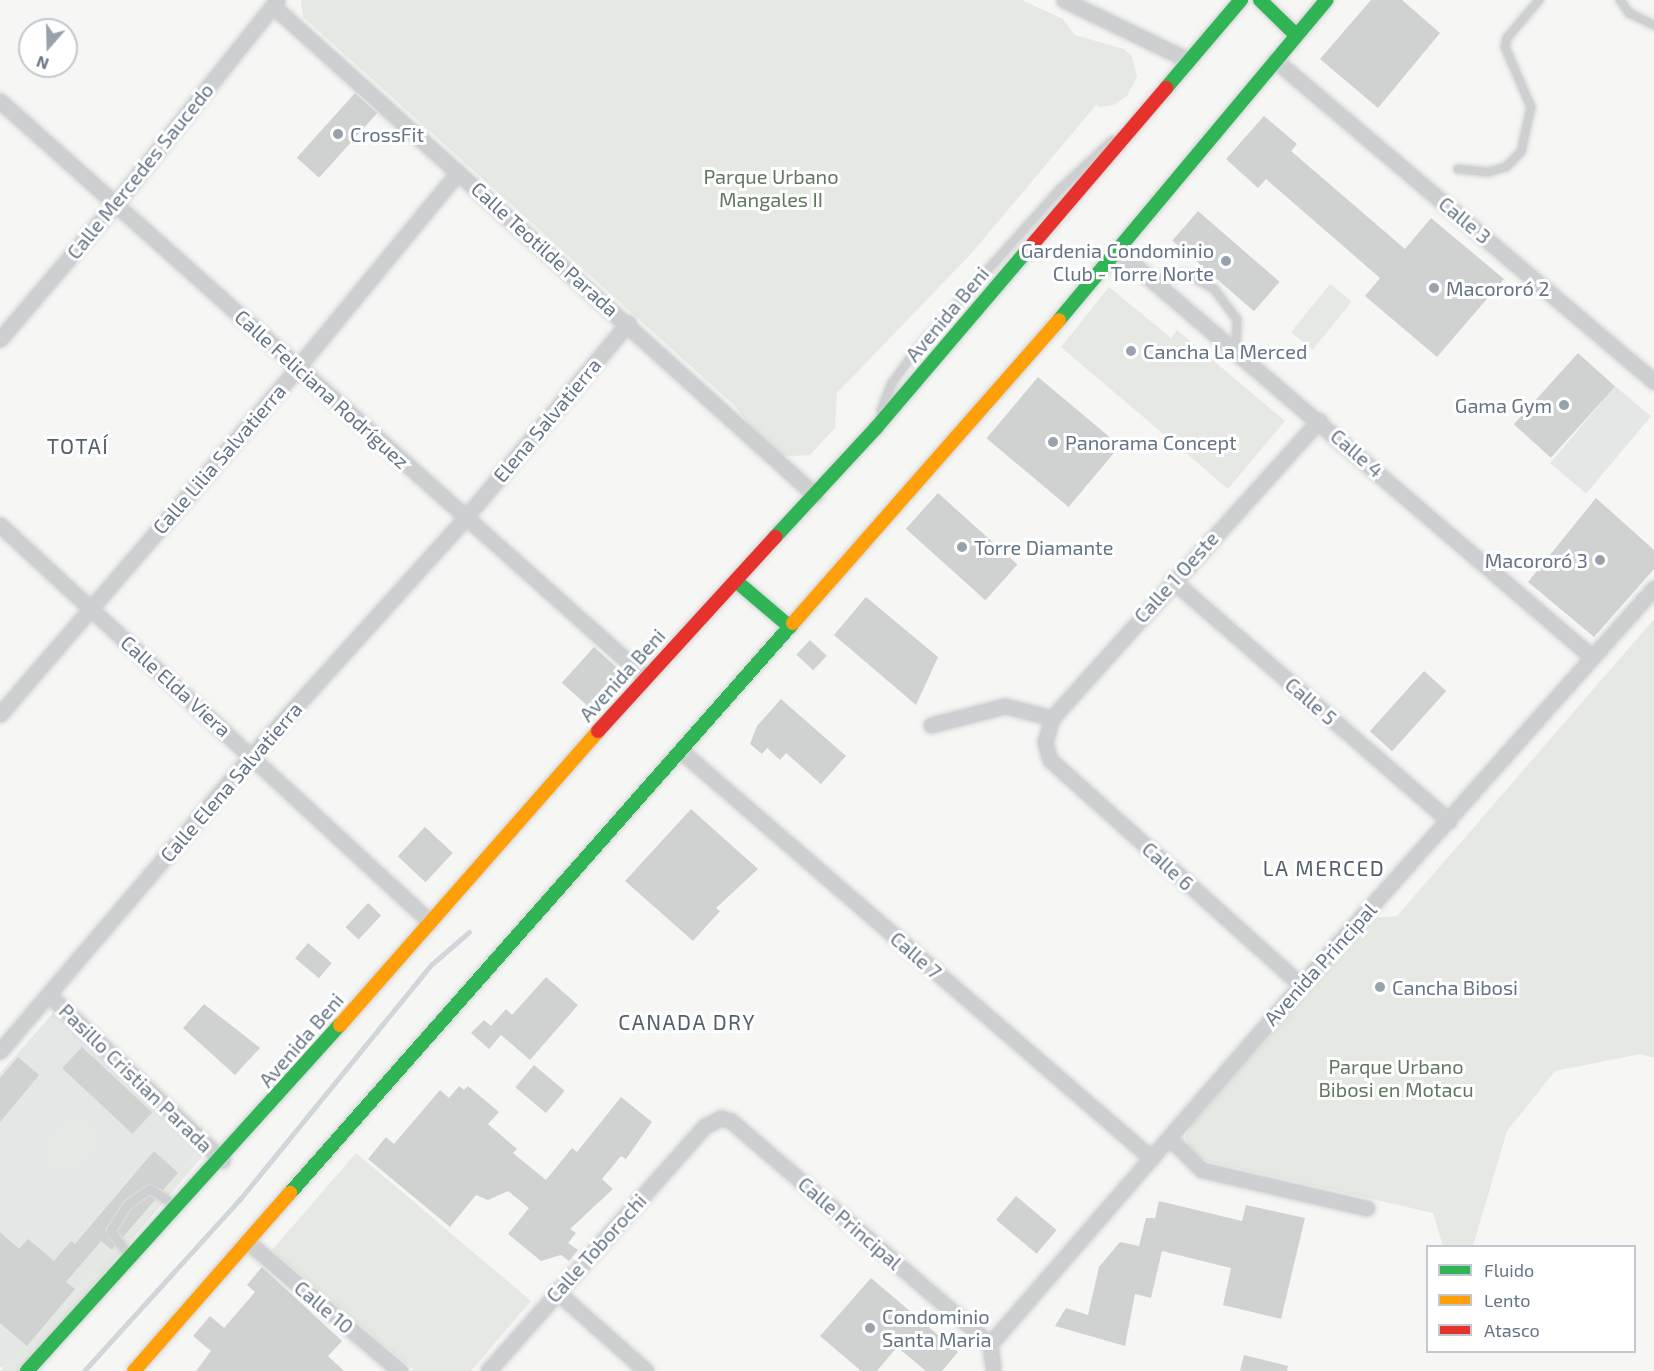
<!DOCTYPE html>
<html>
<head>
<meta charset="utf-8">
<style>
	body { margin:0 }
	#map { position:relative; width:1654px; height:1371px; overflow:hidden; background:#f6f6f5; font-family:"Exo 2",sans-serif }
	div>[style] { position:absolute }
	.built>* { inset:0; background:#e5e6e6; transform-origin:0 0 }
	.green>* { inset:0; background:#e6e9e3; transform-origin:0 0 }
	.stream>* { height:5px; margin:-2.5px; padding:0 2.5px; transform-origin:2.5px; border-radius:2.5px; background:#d0d6da }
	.building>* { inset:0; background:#d0d1d1; transform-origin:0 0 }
	.roads { filter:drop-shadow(0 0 2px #d1d3d4) drop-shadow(0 0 2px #d1d3d4) }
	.lane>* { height:8px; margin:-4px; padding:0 4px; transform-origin:4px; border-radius:4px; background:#cdcfd0 }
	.street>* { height:15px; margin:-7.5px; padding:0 7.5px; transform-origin:7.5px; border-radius:7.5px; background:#cdcfd0 }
	.fast>* { height:14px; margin:-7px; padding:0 7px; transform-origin:7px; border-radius:7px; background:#30b455 }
	.slow>* { height:14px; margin:-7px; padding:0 7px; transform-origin:7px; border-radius:7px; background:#ff9f0a }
	.jam>* { height:14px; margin:-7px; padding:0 7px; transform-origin:7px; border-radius:7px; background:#e5322d }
	.dots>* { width:16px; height:16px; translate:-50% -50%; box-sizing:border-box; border:3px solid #fff; border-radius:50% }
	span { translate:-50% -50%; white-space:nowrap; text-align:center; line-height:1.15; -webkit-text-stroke:6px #fff; paint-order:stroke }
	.poi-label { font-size:20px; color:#657586 }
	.left { translate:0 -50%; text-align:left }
	.right { translate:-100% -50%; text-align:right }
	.street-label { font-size:20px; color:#657586 }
	.park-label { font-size:20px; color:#637860 }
	.neighbourhood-label { font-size:21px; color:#535f6b; letter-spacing:1.5px }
	.legend { position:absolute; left:1426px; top:1245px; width:210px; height:108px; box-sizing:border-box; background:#fff; border:2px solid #c1c8cf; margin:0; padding:8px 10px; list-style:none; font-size:18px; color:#657586 }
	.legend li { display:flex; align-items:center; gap:12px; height:30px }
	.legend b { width:30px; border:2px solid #c1c8cf }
	.north { position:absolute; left:18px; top:18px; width:60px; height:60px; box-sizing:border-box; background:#fff; border:2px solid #c1c8cf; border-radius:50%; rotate:200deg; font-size:16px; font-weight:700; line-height:24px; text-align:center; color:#657586 }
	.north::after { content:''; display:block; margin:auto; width:21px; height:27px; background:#98a2ad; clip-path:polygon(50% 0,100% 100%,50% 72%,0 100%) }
</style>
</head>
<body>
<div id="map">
	<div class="built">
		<i style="left:1615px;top:386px;width:47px;height:101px;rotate:40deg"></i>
		<i style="clip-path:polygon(54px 1012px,198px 1151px,11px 1362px,0 1368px,0 1073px)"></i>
	</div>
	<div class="green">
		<i style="clip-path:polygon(301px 0,1022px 0,1063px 19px,1075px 35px,1124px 49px,1132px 56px,1137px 77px,1127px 96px,1113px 105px,1098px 107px,1097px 104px,970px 255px,837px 393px,835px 428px,810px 455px,774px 457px,735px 406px,303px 17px)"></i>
		<i style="left:1330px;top:284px;width:28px;height:62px;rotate:39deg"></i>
		<i style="clip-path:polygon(1109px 287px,1171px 338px,1177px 330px,1285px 421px,1228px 489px,1061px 347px)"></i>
		<i style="clip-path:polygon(1654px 619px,1654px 1058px,1640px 1054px,1555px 1071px,1507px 1131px,1473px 1246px,1443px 1246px,1433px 1213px,1207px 1161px,1189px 1149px,1185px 1136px,1191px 1126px,1373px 918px,1397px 916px)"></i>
		<i style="clip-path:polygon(72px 1119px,93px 1127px,93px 1151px,77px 1169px,52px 1172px,45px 1168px,44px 1147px,49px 1136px)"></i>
		<i style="clip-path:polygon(203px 1146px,207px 1151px,20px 1371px,0 1371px)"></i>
		<i style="clip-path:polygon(356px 1153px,531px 1301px,471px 1371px,415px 1371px,272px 1250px)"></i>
	</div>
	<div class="stream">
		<i style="left:84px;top:1371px;width:232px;rotate:-47.8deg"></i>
		<i style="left:240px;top:1199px;width:303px;rotate:-50.8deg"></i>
		<i style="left:432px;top:964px;width:49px;rotate:-40.9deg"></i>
	</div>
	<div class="building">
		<i style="clip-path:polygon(1371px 0,1402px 0,1440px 33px,1378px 108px,1320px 59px)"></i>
		<i style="left:355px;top:93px;width:30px;height:87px;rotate:42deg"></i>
		<i style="clip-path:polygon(1264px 116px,1297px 144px,1291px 151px,1405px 249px,1431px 218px,1504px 279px,1437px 357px,1365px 296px,1380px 278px,1266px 179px,1258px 188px,1226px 159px)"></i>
		<i style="left:1198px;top:211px;width:108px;height:39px;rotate:41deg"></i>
		<i style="left:1578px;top:353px;width:50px;height:96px;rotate:42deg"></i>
		<i style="left:1038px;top:377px;width:107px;height:80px;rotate:40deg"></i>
		<i style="left:938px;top:493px;width:107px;height:48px;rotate:42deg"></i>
		<i style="clip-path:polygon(1596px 498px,1654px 550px,1654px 569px,1594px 637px,1528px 582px)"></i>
		<i style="clip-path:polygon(866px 597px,938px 657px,916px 705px,834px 635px)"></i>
		<i style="left:810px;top:640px;width:23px;height:20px;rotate:43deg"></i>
		<i style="left:594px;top:647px;width:40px;height:48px;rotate:42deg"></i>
		<i style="left:1424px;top:671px;width:30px;height:81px;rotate:42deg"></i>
		<i style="clip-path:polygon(781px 699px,846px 756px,821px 784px,786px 753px,780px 760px,767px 748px,762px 754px,750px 744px,757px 726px)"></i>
		<i style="clip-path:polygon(691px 809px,758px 869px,716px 908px,720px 911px,693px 941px,625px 881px)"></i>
		<i style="left:425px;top:827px;width:38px;height:40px;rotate:43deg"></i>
		<i style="left:368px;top:903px;width:18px;height:33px;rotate:43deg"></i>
		<i style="left:308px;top:943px;width:31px;height:20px;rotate:40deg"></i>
		<i style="clip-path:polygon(546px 977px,578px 1005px,530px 1060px,501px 1035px,489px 1049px,471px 1033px,484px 1020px,491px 1026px,506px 1009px,512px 1015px)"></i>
		<i style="clip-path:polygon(204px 1004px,260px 1048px,235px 1075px,183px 1028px)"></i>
		<i style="left:82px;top:1047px;width:96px;height:29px;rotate:43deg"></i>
		<i style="clip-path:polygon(18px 1057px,39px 1075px,0 1122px,0 1078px)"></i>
		<i style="left:534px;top:1065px;width:40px;height:29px;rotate:40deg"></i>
		<i style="clip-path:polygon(459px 1086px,464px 1090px,468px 1086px,499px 1112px,488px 1124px,517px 1149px,513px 1153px,546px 1180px,572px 1148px,577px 1152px,621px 1097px,652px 1122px,626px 1159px,621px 1156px,602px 1179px,613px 1189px,570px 1229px,576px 1233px,568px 1243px,578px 1250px,569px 1261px,561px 1255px,541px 1261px,508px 1234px,529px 1208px,508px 1191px,488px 1200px,476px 1195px,450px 1227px,368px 1159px,386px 1137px,394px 1144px,440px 1090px,449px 1098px)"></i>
		<i style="clip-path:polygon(154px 1151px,178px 1173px,163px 1190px,149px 1183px,123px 1201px,105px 1230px,115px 1246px,112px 1250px,101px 1241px,66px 1282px,75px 1289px,27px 1346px,0 1323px,0 1232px,19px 1249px,28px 1239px,54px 1261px,71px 1241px,75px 1244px)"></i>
		<i style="clip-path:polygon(150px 1196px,155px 1200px,123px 1237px,118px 1231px,132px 1209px)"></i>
		<i style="left:1016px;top:1196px;width:53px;height:31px;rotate:40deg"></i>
		<i style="clip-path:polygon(1159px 1201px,1242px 1221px,1246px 1205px,1305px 1218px,1281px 1319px,1223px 1305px,1231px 1268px,1162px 1251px,1151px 1298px,1135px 1294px,1125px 1346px,1055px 1326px,1066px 1308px,1088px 1315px,1099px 1267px,1120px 1242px,1139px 1246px,1146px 1218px,1155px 1218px)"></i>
		<i style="clip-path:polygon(262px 1267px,342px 1341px,328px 1356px,344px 1371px,196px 1371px,211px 1351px,193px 1336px,210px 1316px,224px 1328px,255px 1292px,247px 1285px)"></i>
		<i style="clip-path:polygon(871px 1278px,958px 1352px,942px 1371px,926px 1371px,897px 1347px,877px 1371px,861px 1371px,820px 1336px)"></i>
		<i style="clip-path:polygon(1244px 1355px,1288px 1366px,1287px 1371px,1240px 1371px)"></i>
	</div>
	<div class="roads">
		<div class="lane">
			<i style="left:1620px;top:0;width:16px;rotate:55deg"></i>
			<i style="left:1629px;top:13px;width:28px;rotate:26deg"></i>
			<i style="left:1458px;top:169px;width:30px;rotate:6deg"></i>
			<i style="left:1488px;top:172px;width:19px;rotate:-16deg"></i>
			<i style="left:1506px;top:167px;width:21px;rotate:-45deg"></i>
			<i style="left:1521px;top:152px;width:46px;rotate:-77.5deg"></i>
			<i style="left:1531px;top:107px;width:65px;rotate:-113.4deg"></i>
			<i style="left:1505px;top:47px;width:9px;rotate:-77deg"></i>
			<i style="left:1507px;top:38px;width:50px;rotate:-49.9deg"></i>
			<i style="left:1153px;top:280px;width:35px;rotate:-10deg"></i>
			<i style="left:1187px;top:274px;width:31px;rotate:29deg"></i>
			<i style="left:1214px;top:289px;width:38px;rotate:53deg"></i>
			<i style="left:1237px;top:319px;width:31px;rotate:92deg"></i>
			<i style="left:881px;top:411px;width:30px;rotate:-69deg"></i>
			<i style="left:892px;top:383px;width:42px;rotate:-53.7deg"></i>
			<i style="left:917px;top:349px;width:215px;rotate:-48.2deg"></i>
			<i style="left:1060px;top:189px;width:72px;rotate:-42.8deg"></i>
			<i style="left:130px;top:1257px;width:32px;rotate:-126deg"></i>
			<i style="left:111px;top:1231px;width:31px;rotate:-57deg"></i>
			<i style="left:128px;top:1205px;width:27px;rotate:-36deg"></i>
			<i style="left:150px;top:1189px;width:31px;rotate:33deg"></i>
		</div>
		<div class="street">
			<i style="left:1064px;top:0;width:138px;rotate:25.8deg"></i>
			<i style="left:273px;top:6px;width:730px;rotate:42.06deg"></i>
			<i style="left:1275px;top:60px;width:497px;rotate:40.3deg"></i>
			<i style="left:0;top:101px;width:865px;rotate:41.77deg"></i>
			<i style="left:1119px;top:252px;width:623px;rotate:40.57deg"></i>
			<i style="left:0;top:339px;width:177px;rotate:-49.6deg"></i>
			<i style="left:115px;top:204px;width:260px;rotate:-51.5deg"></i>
			<i style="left:0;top:525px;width:585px;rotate:42.71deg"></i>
			<i style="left:1172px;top:580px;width:367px;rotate:41deg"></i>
			<i style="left:0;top:714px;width:457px;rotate:-49.3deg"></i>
			<i style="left:298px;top:367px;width:252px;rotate:-50.6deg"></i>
			<i style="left:931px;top:725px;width:76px;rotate:-14.4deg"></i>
			<i style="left:1005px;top:706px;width:49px;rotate:14.3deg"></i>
			<i style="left:681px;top:751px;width:622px;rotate:40.89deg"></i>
			<i style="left:1301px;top:985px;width:337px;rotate:-138.1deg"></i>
			<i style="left:1050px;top:760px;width:19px;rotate:-106deg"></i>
			<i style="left:1045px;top:742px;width:25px;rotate:-74deg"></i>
			<i style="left:1052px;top:718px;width:400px;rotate:-48.1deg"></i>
			<i style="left:50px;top:996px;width:238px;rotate:43.6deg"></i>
			<i style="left:0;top:1051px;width:389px;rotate:-49.6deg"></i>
			<i style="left:252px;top:755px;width:320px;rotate:-48deg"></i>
			<i style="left:466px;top:517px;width:253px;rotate:-50.1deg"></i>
			<i style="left:1169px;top:1138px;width:46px;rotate:44.1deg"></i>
			<i style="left:1202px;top:1170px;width:169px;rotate:13deg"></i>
			<i style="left:249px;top:1243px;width:198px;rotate:40.3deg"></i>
			<i style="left:556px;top:1291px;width:120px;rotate:41.6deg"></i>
			<i style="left:990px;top:1344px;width:475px;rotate:-49.1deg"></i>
			<i style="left:1301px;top:985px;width:531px;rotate:-48.36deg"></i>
			<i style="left:990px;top:1344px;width:24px;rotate:83deg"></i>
			<i style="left:488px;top:1371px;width:327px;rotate:-48.5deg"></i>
			<i style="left:705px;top:1126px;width:18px;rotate:-27deg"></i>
			<i style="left:721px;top:1118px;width:10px;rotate:17deg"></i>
			<i style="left:731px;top:1121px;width:342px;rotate:40.7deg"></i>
		</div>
		<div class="fast">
			<i style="left:1260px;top:0;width:50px;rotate:44.2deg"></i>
			<i style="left:1166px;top:88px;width:116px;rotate:-49.6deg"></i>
			<i style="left:1059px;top:320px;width:417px;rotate:-50.1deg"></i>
			<i style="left:775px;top:537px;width:149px;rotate:-47.2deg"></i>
			<i style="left:876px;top:428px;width:231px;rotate:-49.6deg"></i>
			<i style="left:736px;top:581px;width:71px;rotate:40.4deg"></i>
			<i style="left:290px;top:1193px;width:760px;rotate:-48.57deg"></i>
			<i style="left:27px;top:1371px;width:467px;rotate:-47.9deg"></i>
		</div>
		<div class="slow">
			<i style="left:793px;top:623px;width:403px;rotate:-48.7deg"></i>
			<i style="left:340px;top:1025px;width:391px;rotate:-48.7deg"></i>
			<i style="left:134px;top:1371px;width:237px;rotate:-48.8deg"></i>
		</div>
		<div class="jam">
			<i style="left:1026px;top:252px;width:216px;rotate:-49.5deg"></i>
			<i style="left:598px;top:731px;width:263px;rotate:-47.6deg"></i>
		</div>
	</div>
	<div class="dots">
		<i style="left:338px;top:134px;background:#98a2ad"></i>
		<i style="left:1226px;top:261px;background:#98a2ad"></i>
		<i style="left:1434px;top:288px;background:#98a2ad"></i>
		<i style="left:1131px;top:351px;background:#98a2ad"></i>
		<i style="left:1564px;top:405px;background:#98a2ad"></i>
		<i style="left:1053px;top:442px;background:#98a2ad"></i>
		<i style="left:962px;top:547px;background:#98a2ad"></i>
		<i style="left:1600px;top:560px;background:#98a2ad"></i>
		<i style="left:1380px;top:987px;background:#98a2ad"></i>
		<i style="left:870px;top:1328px;background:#98a2ad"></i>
	</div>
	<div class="poi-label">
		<span class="left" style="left:350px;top:134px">CrossFit</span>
		<span class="right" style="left:1214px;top:262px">Gardenia Condominio<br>Club - Torre Norte</span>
		<span class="left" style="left:1446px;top:288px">Macororó 2</span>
		<span class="left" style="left:1143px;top:351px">Cancha La Merced</span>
		<span class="right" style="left:1552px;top:405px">Gama Gym</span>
		<span class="left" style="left:1065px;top:442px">Panorama Concept</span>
		<span class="left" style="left:974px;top:547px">Torre Diamante</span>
		<span class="right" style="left:1588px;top:560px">Macororó 3</span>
		<span class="left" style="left:1392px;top:987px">Cancha Bibosi</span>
		<span class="left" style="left:882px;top:1328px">Condominio<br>Santa Maria</span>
	</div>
	<div class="street-label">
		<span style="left:140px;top:171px;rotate:-51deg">Calle Mercedes Saucedo</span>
		<span style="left:1465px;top:220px;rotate:40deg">Calle 3</span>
		<span style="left:545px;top:249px;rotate:42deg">Calle Teotilde Parada</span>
		<span style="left:947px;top:314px;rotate:-50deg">Avenida Beni</span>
		<span style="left:322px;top:389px;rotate:42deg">Calle Feliciana Rodríguez</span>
		<span style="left:547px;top:420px;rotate:-50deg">Elena Salvatierra</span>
		<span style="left:1357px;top:453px;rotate:41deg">Calle 4</span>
		<span style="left:219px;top:459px;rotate:-49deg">Calle Lilia Salvatierra</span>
		<span style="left:1176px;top:577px;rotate:-48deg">Calle 1 Oeste</span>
		<span style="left:622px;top:675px;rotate:-48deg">Avenida Beni</span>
		<span style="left:176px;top:686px;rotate:42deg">Calle Elda Viera</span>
		<span style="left:1311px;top:701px;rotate:41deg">Calle 5</span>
		<span style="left:231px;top:782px;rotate:-49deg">Calle Elena Salvatierra</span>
		<span style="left:1168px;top:866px;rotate:42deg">Calle 6</span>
		<span style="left:916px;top:955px;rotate:41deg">Calle 7</span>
		<span style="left:1320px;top:964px;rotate:-48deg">Avenida Principal</span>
		<span style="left:301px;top:1040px;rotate:-49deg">Avenida Beni</span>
		<span style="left:136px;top:1078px;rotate:44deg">Pasillo Cristian Parada</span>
		<span style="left:850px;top:1223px;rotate:41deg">Calle Principal</span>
		<span style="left:596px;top:1248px;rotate:-48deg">Calle Toborochi</span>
		<span style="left:324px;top:1307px;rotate:40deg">Calle 10</span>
	</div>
	<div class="park-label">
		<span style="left:771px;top:188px">Parque Urbano<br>Mangales II</span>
		<span style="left:1396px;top:1078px">Parque Urbano<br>Bibosi en Motacu</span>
	</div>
	<div class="neighbourhood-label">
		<span style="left:78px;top:446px">TOTAÍ</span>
		<span style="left:1324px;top:868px">LA MERCED</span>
		<span style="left:687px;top:1022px">CANADA DRY</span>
	</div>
	<ul class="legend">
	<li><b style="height:8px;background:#30b455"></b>Fluido</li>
	<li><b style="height:8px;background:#ff9f0a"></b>Lento</li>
	<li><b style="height:8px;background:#e5322d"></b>Atasco</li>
	</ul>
	<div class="north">N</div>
</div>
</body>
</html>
